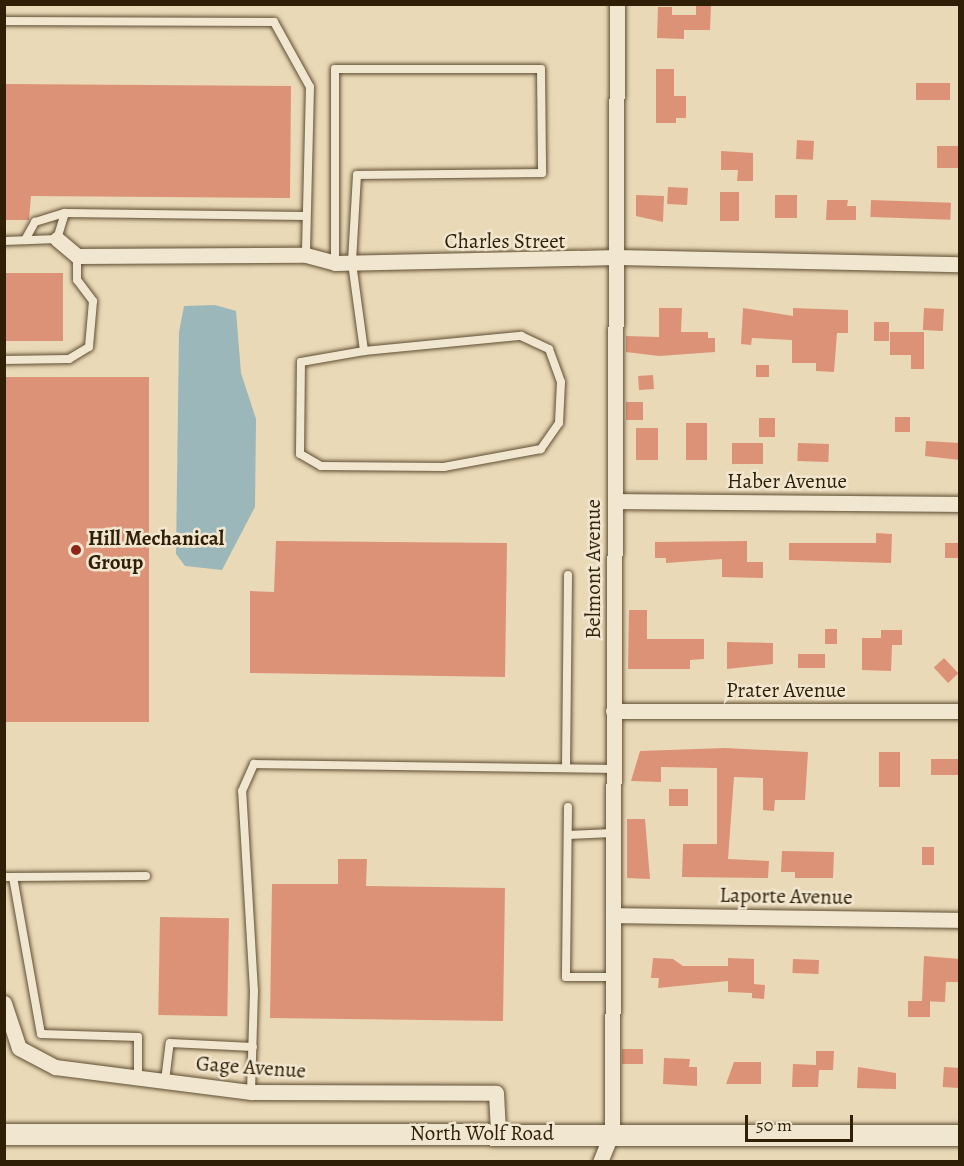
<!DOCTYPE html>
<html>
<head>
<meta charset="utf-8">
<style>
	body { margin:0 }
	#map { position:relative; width:964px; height:1166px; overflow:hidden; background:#ead9b7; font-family:Alegreya,serif }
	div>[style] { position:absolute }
	.water>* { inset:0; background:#9cb7b9 }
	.building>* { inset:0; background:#dc9276; transform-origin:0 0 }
	.roads { filter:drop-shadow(0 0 2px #5e4e32) drop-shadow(0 0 2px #5e4e32) }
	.lane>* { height:8px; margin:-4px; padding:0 4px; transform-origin:4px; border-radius:4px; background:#f1e6d0 }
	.street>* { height:15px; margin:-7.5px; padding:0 7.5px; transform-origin:7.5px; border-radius:7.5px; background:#f1e6d0 }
	.secondary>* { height:21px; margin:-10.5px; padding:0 10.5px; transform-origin:10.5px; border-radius:10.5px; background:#f1e6d0 }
	.dots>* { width:16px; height:16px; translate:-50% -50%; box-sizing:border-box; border:3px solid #f1e6d0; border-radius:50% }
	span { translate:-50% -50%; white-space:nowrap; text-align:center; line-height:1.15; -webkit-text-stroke:5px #f1e6d0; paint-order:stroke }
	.street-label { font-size:21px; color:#2f1f06 }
	.poi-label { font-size:21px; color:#2f1f06; font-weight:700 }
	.left { translate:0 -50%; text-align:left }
	.frame { position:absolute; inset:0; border:6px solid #2f1f06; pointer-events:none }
	.scale { position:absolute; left:745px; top:1115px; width:108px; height:27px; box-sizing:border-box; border:3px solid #2f1f06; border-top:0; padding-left:8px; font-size:18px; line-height:21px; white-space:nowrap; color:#2f1f06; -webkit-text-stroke:4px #f1e6d0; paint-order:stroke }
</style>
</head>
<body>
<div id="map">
	<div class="water">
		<i style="clip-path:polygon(215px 305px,236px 311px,241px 373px,256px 419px,255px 507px,222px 570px,185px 566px,176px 554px,179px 332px,184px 306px)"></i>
	</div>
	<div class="building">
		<i style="clip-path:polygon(696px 5px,711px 5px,710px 30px,684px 30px,684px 39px,657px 38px,658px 7px,672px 7px,672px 15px,696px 15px)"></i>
		<i style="clip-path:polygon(656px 69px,674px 69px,674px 96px,686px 96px,686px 118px,676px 118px,676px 123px,656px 123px)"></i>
		<i style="left:916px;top:83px;width:34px;height:17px"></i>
		<i style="clip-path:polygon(4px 84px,291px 86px,290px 198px,31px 196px,29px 220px,4px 220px)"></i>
		<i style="left:797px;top:140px;width:17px;height:19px;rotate:3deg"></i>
		<i style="left:937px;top:146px;width:23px;height:22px"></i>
		<i style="clip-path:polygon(721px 151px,753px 153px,753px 181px,737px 181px,738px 170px,721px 170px)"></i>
		<i style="left:668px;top:187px;width:20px;height:17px;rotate:3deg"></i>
		<i style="left:720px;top:192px;width:19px;height:29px"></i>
		<i style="clip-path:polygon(636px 195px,664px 196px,663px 222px,636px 216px)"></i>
		<i style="left:775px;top:195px;width:22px;height:23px"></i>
		<i style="clip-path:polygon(827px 200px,848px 200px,847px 206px,856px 206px,856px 220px,826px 220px)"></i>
		<i style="left:871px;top:200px;width:80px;height:17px;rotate:2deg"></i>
		<i style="left:4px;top:273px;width:59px;height:68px"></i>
		<i style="clip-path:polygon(659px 308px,682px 308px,681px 332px,708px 332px,708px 338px,715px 338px,715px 352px,659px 356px,626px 352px,626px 336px,659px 337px)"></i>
		<i style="clip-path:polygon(743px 308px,793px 316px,793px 308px,848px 310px,848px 333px,837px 333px,834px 372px,816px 371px,816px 363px,792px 363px,792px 340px,752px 338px,751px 345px,741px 344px)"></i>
		<i style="left:924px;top:308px;width:20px;height:22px;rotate:3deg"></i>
		<i style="left:874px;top:322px;width:15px;height:19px"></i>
		<i style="clip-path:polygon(890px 332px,924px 332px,924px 369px,911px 369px,911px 355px,890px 355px)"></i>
		<i style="left:756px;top:365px;width:13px;height:12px"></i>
		<i style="left:653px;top:375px;width:14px;height:15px;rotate:86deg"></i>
		<i style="left:4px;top:377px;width:145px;height:345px"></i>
		<i style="left:626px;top:402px;width:17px;height:18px"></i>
		<i style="left:895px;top:417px;width:15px;height:15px"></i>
		<i style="left:759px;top:418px;width:16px;height:19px"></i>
		<i style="left:686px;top:423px;width:21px;height:37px"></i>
		<i style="left:636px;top:428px;width:22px;height:32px"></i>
		<i style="clip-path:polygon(926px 441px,960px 443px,960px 460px,925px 456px)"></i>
		<i style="left:732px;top:443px;width:31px;height:21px"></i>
		<i style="left:798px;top:443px;width:31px;height:18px;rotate:2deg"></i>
		<i style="clip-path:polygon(876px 533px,892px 534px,891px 563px,789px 560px,789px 543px,876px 543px)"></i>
		<i style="clip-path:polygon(276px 541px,507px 543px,505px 677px,250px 673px,250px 591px,274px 592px)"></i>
		<i style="clip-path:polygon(747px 541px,747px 562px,763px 562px,763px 578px,722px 577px,722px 559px,666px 563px,666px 558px,655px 558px,655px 542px)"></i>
		<i style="left:945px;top:543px;width:15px;height:15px"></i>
		<i style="clip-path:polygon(629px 610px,647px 610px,647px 639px,704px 639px,704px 659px,690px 660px,690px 669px,628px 669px)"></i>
		<i style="left:825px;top:629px;width:12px;height:15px"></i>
		<i style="clip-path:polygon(881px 630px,902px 630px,902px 645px,892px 645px,891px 671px,862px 670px,862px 638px,881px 638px)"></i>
		<i style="clip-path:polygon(727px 642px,773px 643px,773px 664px,727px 669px)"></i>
		<i style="left:798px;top:654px;width:27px;height:14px"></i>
		<i style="left:944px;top:658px;width:21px;height:14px;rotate:47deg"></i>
		<i style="clip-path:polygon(725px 748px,808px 752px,805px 800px,775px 800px,774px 811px,763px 810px,763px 778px,734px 777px,728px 859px,769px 861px,768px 878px,682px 877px,683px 844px,717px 844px,717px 768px,661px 767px,661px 782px,631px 781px,640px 751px)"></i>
		<i style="left:879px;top:752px;width:21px;height:35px"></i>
		<i style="left:931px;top:759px;width:29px;height:16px"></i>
		<i style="left:669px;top:789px;width:19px;height:17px"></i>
		<i style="clip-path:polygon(627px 819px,645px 819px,650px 879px,627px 878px)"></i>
		<i style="left:922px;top:847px;width:12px;height:18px"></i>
		<i style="clip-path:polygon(782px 851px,834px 852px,833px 878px,795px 878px,795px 872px,781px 872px)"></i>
		<i style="clip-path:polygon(338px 859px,367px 859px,366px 886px,505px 888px,503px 1021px,270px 1018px,272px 884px,338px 884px)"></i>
		<i style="left:160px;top:917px;width:69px;height:98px;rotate:1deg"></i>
		<i style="clip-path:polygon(924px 956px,960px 959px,960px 982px,946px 982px,945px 1002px,922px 1001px)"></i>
		<i style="clip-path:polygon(653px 958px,673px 959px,683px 966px,728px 966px,728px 958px,754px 959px,754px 984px,765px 985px,764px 999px,752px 998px,752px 993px,728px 992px,728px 981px,658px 988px,659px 978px,651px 978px)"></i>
		<i style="left:793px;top:959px;width:26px;height:14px;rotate:2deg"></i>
		<i style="left:908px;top:1001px;width:22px;height:16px"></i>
		<i style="left:622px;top:1049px;width:21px;height:15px"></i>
		<i style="clip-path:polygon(816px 1051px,834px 1051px,833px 1070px,819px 1070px,818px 1087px,792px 1087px,793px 1064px,816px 1065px)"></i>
		<i style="clip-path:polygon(664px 1058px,690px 1059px,689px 1067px,697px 1067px,697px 1086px,663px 1084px)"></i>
		<i style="clip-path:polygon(734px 1062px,761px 1062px,761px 1084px,726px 1084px)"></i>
		<i style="clip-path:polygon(858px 1067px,896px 1073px,896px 1089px,857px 1088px)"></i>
		<i style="left:944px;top:1067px;width:16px;height:20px;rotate:4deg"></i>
	</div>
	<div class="roads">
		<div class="lane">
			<i style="left:4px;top:21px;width:270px;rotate:0.2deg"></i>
			<i style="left:274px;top:22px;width:74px;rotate:61deg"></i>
			<i style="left:310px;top:87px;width:168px;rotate:91.4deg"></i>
			<i style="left:25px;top:240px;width:21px;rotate:-61deg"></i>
			<i style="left:35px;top:222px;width:31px;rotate:-17deg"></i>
			<i style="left:4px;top:241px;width:53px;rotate:-2.2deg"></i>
			<i style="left:57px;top:239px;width:27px;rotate:-73deg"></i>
			<i style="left:65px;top:213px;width:241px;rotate:0.7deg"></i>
			<i style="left:335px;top:263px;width:194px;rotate:-90deg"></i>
			<i style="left:335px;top:69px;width:206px"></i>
			<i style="left:541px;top:69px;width:104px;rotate:89.4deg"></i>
			<i style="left:542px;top:173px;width:185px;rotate:179.4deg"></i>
			<i style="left:357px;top:175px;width:88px;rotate:93.3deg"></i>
			<i style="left:352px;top:263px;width:89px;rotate:82.2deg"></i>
			<i style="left:364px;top:351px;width:158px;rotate:-5.5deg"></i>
			<i style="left:521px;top:336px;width:31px;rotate:25deg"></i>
			<i style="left:549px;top:349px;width:35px;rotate:70deg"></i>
			<i style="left:561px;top:382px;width:41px;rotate:92.8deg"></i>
			<i style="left:559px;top:423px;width:32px;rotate:125deg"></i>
			<i style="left:541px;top:449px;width:99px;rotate:169.5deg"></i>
			<i style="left:444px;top:467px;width:123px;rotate:-179.5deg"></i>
			<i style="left:321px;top:466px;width:24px;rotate:-150deg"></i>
			<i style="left:300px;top:454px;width:92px;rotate:-89.4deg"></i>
			<i style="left:301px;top:362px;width:64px;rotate:-9.9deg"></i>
			<i style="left:4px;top:360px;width:65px;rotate:-0.9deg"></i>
			<i style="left:69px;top:359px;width:23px;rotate:-31deg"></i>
			<i style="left:89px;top:347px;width:46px;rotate:-85deg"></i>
			<i style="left:93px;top:301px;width:26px;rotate:-127deg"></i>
			<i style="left:77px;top:280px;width:24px;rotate:-90deg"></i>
			<i style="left:566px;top:768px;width:193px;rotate:-89.4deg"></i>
			<i style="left:568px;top:807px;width:170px;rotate:90.7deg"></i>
			<i style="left:566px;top:977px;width:46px"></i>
			<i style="left:568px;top:835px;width:45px;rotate:-2.5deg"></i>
			<i style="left:4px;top:877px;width:9px"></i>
			<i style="left:13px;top:877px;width:159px;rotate:79.9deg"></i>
			<i style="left:41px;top:1034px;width:97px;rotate:1.8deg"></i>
			<i style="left:138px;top:1037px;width:41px;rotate:90deg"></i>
			<i style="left:13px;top:877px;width:133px;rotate:-0.4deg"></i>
			<i style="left:165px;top:1081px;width:38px;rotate:-83deg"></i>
			<i style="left:170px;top:1043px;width:83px;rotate:2.8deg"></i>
			<i style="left:251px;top:1092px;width:101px;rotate:-88.3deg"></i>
			<i style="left:254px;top:991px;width:200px;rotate:-93.4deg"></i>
			<i style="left:242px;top:791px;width:30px;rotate:-66deg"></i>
			<i style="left:254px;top:764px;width:359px;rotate:0.8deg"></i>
		</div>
		<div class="street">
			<i style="left:57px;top:239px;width:26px;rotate:40deg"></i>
			<i style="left:77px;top:256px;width:229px;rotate:-0.3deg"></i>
			<i style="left:306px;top:255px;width:30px;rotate:15deg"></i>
			<i style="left:335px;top:263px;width:281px;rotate:-1.2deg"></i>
			<i style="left:616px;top:257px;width:344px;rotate:1.2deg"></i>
			<i style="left:615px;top:501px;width:345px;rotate:0.5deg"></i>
			<i style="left:613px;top:711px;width:347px"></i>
			<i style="left:613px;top:915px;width:347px;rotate:0.8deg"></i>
			<i style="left:4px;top:1003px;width:47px;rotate:71.6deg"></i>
			<i style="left:19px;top:1048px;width:41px;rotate:27.8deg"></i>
			<i style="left:55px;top:1067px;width:198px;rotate:7.3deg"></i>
			<i style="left:251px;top:1092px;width:245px;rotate:0.2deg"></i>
			<i style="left:496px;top:1093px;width:39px;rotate:87deg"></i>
			<i style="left:600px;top:1162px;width:31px;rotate:-68deg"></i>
			<i style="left:612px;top:1133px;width:1129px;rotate:-89.75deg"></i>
		</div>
		<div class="secondary">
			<i style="left:4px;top:1134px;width:956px;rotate:0.06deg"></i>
		</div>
	</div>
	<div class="dots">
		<i style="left:76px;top:550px;background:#8f2418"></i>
	</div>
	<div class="street-label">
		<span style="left:505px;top:241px">Charles Street</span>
		<span style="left:787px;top:481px">Haber Avenue</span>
		<span style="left:593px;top:569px;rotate:-90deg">Belmont Avenue</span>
		<span style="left:786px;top:690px">Prater Avenue</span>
		<span style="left:786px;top:896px;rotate:1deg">Laporte Avenue</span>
		<span style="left:251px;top:1067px;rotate:4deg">Gage Avenue</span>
		<span style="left:482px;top:1133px">North Wolf Road</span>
	</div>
	<div class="poi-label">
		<span class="left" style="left:88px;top:550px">Hill Mechanical<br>Group</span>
	</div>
	<div class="frame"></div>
	<div class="scale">50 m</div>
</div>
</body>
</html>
